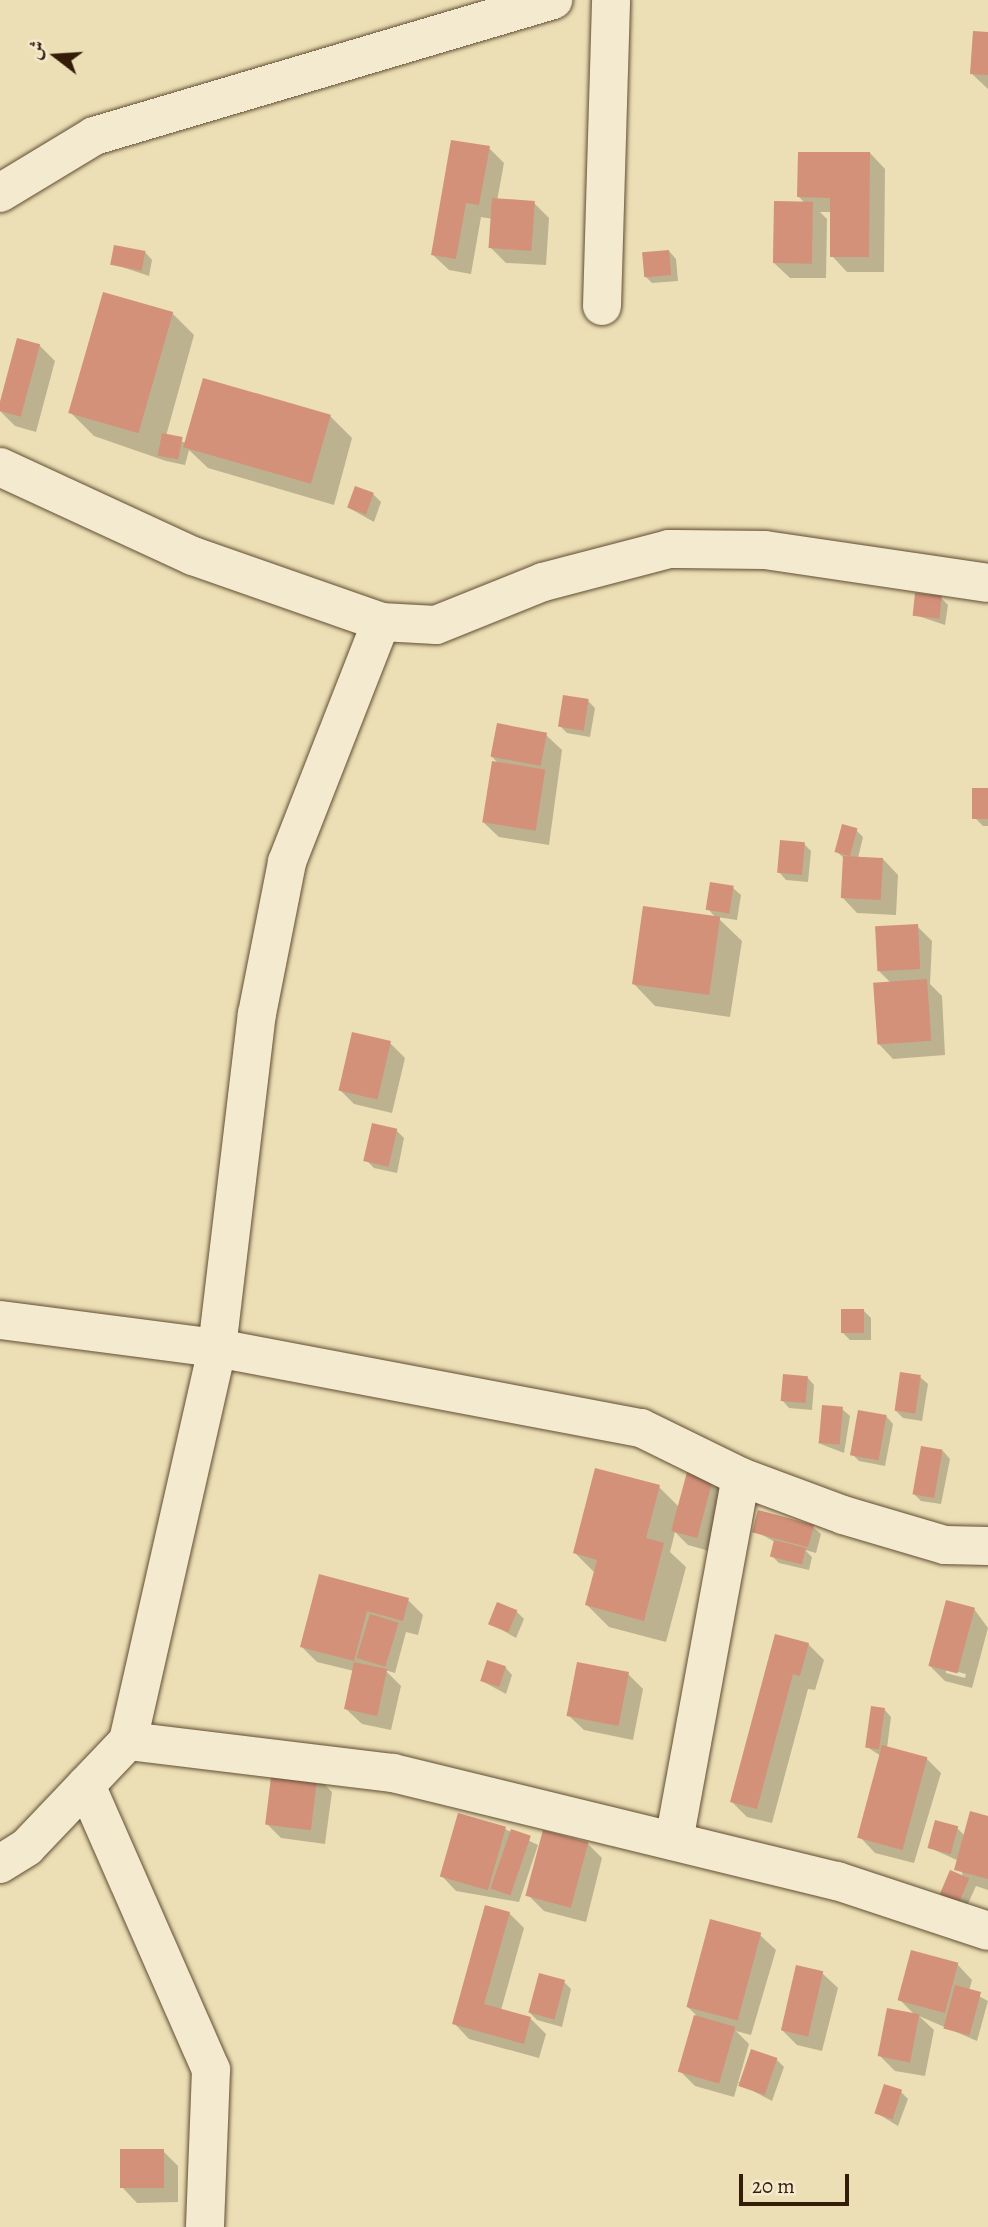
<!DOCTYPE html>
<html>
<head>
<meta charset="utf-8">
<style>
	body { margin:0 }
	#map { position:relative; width:988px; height:2227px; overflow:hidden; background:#ecdfb5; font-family:Alegreya,Amiri,serif }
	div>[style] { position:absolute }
	.shadow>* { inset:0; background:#0003 }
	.building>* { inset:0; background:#d3917a; transform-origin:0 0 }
	.roads { filter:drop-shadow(0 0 2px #614e33) drop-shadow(0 0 2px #614e33) }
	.minor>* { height:38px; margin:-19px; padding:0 19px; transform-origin:19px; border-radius:19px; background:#f3eacf }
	span { translate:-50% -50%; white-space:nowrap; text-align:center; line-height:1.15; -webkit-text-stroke:5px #f3eacf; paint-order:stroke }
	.north { position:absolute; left:21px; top:21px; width:70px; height:70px; -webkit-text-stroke:5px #f3eacf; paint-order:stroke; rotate:287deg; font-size:19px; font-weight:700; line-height:28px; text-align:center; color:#331d08 }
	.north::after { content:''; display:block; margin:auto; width:24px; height:32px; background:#331d08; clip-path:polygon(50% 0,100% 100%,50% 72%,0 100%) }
	.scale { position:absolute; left:739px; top:2174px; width:110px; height:32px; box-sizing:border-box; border:4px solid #331d08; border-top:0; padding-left:9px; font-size:21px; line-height:24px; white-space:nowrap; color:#331d08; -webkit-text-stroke:5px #f3eacf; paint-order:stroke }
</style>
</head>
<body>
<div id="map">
	<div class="shadow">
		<i style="clip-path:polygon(988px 34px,988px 89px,972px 74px)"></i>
		<i style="clip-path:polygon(489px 148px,504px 163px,497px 201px,534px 203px,549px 218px,546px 265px,506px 263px,491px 248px,493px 219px,481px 217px,471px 274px,449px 270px,433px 255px)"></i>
		<i style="clip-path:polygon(870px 153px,885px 169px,884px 272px,847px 272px,832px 256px,832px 212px,820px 212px,827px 219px,826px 278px,790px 278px,774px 263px,806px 204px,799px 197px)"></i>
		<i style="clip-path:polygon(669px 251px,676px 259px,678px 281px,652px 283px,645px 276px)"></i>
		<i style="clip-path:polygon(145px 252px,152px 260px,149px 276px,113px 264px)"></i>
		<i style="clip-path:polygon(172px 313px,194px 335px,166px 436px,186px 443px,330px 416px,352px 438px,334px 505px,208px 468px,189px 450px,185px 465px,166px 461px,94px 436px,72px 414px)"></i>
		<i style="clip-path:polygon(19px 340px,40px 346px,55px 361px,36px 432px,15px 426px,0 411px)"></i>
		<i style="clip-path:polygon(373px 494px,381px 502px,374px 522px,349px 508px)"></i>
		<i style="clip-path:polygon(941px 598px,948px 605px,945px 625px,915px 615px)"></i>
		<i style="clip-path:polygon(588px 701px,595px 708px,590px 737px,567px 733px,559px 725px)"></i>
		<i style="clip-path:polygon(546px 735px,562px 750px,549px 845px,499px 837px,483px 822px,499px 764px,491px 756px)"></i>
		<i style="clip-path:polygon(988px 790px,988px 826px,983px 826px,976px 819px)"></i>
		<i style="clip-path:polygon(856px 830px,863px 837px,858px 858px,883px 859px,898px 875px,896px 915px,857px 913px,842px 897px,844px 858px,837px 852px)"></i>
		<i style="clip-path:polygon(804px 844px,811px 851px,808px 882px,786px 880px,779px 872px)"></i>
		<i style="clip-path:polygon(733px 888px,741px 895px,737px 920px,717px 917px,742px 941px,730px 1017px,655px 1006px,633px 983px,717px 919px,708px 909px)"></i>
		<i style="clip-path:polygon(917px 926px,932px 941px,930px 984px,942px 996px,945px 1055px,893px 1059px,878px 1043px,891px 983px,879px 971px)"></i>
		<i style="clip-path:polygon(390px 1043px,405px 1058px,392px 1113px,354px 1104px,339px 1089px)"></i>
		<i style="clip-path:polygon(396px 1130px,404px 1138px,397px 1173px,374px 1168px,366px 1160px)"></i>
		<i style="clip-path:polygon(864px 1311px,871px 1318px,871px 1340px,850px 1340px,842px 1332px)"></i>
		<i style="clip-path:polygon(807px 1377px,814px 1385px,812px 1410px,789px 1408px,782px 1400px)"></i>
		<i style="clip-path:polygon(920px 1377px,928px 1384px,922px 1421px,903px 1418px,895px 1410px)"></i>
		<i style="clip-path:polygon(842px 1409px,850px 1416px,844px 1453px,818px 1443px)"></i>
		<i style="clip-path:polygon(886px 1416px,893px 1424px,885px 1466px,859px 1461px,852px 1454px)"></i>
		<i style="clip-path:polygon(943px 1451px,950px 1459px,941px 1504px,921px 1501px,913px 1493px)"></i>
		<i style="clip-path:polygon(712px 1481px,727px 1496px,713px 1552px,688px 1545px,675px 1532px,670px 1552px,686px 1567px,666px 1642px,609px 1627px,587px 1605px,595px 1573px,575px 1553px,659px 1487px,679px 1507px)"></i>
		<i style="clip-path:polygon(813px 1527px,821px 1534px,816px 1553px,805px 1550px,812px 1557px,809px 1570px,779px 1563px,772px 1556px,775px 1542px,755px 1531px)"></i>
		<i style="clip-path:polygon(320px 1577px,408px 1600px,423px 1615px,418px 1635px,406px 1632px,395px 1673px,385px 1670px,401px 1686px,391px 1730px,362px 1724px,346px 1709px,354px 1671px,317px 1662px,302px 1647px)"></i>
		<i style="clip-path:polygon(evenodd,974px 1609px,988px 1628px,972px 1688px,945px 1681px,930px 1666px,974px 1609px,946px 1669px,966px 1674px,965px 1678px,946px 1673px,946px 1669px)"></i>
		<i style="clip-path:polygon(516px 1611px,524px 1619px,516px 1638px,490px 1623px)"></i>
		<i style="clip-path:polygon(777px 1636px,808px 1644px,824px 1660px,815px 1690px,808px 1689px,772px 1823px,747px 1817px,732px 1802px)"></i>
		<i style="clip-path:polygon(505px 1667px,512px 1675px,506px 1694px,482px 1681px)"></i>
		<i style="clip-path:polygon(628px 1674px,643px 1689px,633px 1740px,584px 1730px,568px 1715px)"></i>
		<i style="clip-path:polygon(884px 1709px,891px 1717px,887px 1748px,926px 1758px,941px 1773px,914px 1863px,875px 1853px,860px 1837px,881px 1756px,867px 1747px)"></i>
		<i style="clip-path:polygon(317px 1777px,332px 1792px,325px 1844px,281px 1838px,266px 1823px)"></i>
		<i style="clip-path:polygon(988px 1818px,988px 1890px,976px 1886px,966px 1908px,942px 1894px,963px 1877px,959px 1861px,930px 1848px,957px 1828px,965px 1836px)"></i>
		<i style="clip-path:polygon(505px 1829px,538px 1845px,519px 1902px,456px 1891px,441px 1875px)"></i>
		<i style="clip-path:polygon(587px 1843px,602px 1858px,586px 1922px,544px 1911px,528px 1895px)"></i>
		<i style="clip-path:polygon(509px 1913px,524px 1928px,501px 2010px,531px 2019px,546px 2034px,539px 2058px,469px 2039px,454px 2023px)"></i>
		<i style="clip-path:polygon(760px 1935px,776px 1950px,751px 2035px,736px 2031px,749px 2044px,734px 2097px,695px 2086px,680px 2071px,696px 2015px,687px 2006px)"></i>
		<i style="clip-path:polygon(957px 1964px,972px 1980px,969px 1991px,988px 2001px,977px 2041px,919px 2016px,934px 2030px,925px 2076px,895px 2071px,880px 2056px,915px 2015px,900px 2000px)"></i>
		<i style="clip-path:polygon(822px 1973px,838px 1988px,822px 2051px,797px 2045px,782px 2030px)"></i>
		<i style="clip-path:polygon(564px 1982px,571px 1989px,562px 2027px,537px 2020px,530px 2013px)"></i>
		<i style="clip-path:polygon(776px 2059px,784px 2067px,772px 2101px,738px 2083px)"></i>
		<i style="clip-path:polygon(901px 2092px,908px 2099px,898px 2126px,875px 2112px)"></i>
		<i style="clip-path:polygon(163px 2151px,178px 2166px,178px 2202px,137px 2203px,122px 2187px)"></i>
	</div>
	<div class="building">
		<i style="clip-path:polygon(973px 31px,988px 32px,988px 75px,970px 74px)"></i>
		<i style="clip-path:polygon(451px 140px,490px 146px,479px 205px,466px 203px,456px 259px,431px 255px)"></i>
		<i style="clip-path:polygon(798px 152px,870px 152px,869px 257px,830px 257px,830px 198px,797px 197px)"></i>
		<i style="left:492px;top:198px;width:43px;height:50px;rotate:4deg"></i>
		<i style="left:774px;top:201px;width:39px;height:62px;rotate:1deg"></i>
		<i style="left:114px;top:245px;width:32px;height:20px;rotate:11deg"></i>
		<i style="left:669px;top:250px;width:25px;height:27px;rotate:85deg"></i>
		<i style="left:103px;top:292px;width:73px;height:126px;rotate:16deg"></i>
		<i style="left:17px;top:338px;width:24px;height:75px;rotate:15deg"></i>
		<i style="left:203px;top:378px;width:133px;height:72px;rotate:16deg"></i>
		<i style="left:162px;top:433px;width:21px;height:23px;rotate:11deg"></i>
		<i style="left:355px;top:486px;width:20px;height:23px;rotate:20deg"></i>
		<i style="left:915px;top:593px;width:27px;height:23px;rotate:6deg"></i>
		<i style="left:563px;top:695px;width:26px;height:32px;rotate:9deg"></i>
		<i style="left:497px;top:723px;width:51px;height:34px;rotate:11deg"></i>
		<i style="left:492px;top:761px;width:54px;height:62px;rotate:9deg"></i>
		<i style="left:988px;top:788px;width:31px;height:16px;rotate:90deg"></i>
		<i style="left:842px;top:824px;width:16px;height:29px;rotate:15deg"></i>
		<i style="left:780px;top:840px;width:25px;height:33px;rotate:5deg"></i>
		<i style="left:843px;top:856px;width:40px;height:42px;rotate:3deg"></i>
		<i style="left:710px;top:882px;width:24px;height:28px;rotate:9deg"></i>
		<i style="left:643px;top:906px;width:78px;height:79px;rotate:8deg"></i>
		<i style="left:918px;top:924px;width:45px;height:43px;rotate:87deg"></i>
		<i style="left:927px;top:979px;width:62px;height:54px;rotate:86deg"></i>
		<i style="left:352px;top:1032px;width:40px;height:60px;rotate:13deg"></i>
		<i style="left:372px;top:1123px;width:26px;height:39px;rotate:13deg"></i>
		<i style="left:841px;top:1309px;width:23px;height:24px"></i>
		<i style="left:900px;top:1372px;width:21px;height:39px;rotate:8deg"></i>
		<i style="left:783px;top:1374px;width:25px;height:27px;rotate:5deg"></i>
		<i style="left:822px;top:1405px;width:21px;height:38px;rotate:5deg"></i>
		<i style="left:858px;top:1410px;width:29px;height:46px;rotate:10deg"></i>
		<i style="left:921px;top:1446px;width:22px;height:49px;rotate:10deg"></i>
		<i style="clip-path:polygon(595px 1468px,660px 1485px,646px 1538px,664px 1543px,644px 1621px,585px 1605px,597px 1560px,573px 1553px)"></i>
		<i style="left:687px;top:1472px;width:27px;height:61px;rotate:15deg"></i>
		<i style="left:758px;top:1510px;width:58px;height:23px;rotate:15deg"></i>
		<i style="left:774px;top:1540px;width:33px;height:17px;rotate:14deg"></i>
		<i style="clip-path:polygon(319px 1574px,409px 1598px,403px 1621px,367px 1611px,354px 1661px,300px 1647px)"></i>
		<i style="left:946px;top:1600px;width:30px;height:68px;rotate:15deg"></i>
		<i style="left:497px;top:1602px;width:22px;height:24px;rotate:22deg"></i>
		<i style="left:370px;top:1614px;width:30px;height:46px;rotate:17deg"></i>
		<i style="clip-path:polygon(775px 1634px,809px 1643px,800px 1676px,793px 1674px,757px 1809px,730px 1802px)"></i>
		<i style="left:487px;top:1660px;width:20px;height:22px;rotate:18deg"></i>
		<i style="left:354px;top:1662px;width:34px;height:48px;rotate:12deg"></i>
		<i style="left:577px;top:1662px;width:53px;height:55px;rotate:11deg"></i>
		<i style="left:871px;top:1706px;width:14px;height:42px;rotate:8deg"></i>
		<i style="left:882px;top:1745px;width:47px;height:96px;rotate:15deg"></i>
		<i style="left:272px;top:1769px;width:46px;height:56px;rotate:7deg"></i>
		<i style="clip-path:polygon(970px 1811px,988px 1816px,988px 1879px,954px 1870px)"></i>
		<i style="left:458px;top:1813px;width:50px;height:66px;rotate:16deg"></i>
		<i style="left:935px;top:1820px;width:24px;height:29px;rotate:15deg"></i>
		<i style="left:511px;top:1829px;width:21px;height:63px;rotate:19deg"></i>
		<i style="left:543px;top:1830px;width:47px;height:68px;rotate:15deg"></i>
		<i style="left:950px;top:1870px;width:21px;height:26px;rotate:23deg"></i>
		<i style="clip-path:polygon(485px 1905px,510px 1912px,484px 2004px,531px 2017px,524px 2044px,452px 2024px)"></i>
		<i style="left:710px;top:1919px;width:53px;height:91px;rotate:15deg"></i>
		<i style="left:911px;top:1950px;width:49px;height:52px;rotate:15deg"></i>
		<i style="left:796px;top:1965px;width:28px;height:67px;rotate:13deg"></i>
		<i style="left:539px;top:1973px;width:27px;height:41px;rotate:15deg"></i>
		<i style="left:955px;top:1985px;width:27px;height:45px;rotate:15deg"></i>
		<i style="left:887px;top:2008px;width:33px;height:49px;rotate:11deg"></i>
		<i style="left:694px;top:2015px;width:43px;height:59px;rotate:16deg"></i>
		<i style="left:751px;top:2049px;width:28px;height:39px;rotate:19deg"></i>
		<i style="left:884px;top:2084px;width:19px;height:31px;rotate:18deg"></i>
		<i style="left:120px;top:2149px;width:44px;height:39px"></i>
	</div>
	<div class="roads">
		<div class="minor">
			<i style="left:0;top:193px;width:110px;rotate:-31.2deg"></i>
			<i style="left:94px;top:136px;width:479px;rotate:-16.5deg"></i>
			<i style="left:602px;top:306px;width:306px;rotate:-88.3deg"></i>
			<i style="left:0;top:467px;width:213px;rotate:24.8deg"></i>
			<i style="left:193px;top:556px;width:199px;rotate:19.3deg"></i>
			<i style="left:381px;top:622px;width:55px;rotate:3.1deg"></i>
			<i style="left:436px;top:625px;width:115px;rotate:-21.9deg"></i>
			<i style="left:543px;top:582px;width:130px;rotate:-14.7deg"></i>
			<i style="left:669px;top:549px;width:96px;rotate:0.6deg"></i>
			<i style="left:765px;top:550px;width:225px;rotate:8.4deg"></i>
			<i style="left:0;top:1320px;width:219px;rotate:7.4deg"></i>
			<i style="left:217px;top:1348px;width:431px;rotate:10.7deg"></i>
			<i style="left:641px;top:1428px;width:111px;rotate:26.1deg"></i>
			<i style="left:741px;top:1477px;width:109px;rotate:20.4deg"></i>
			<i style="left:843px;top:1515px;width:106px;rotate:16.4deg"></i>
			<i style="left:945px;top:1545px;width:43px;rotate:1.3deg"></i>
			<i style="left:128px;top:1741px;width:267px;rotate:6.9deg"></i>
			<i style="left:393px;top:1773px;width:457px;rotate:13.7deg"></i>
			<i style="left:837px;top:1881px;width:159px;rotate:18.3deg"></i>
			<i style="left:86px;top:1785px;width:311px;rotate:66.3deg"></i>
			<i style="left:211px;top:2070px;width:157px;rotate:92.2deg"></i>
			<i style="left:674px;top:1841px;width:370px;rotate:-79.6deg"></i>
			<i style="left:0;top:1864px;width:32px;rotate:-32deg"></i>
			<i style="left:27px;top:1847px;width:146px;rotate:-46.4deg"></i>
			<i style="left:128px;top:1741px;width:403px;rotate:-77.2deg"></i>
			<i style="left:217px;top:1348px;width:336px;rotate:-83.2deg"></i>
			<i style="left:257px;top:1014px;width:155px;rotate:-78.8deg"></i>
			<i style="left:287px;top:862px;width:258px;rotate:-68.6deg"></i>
		</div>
	</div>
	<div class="north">ش</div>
	<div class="scale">20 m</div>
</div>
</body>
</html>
